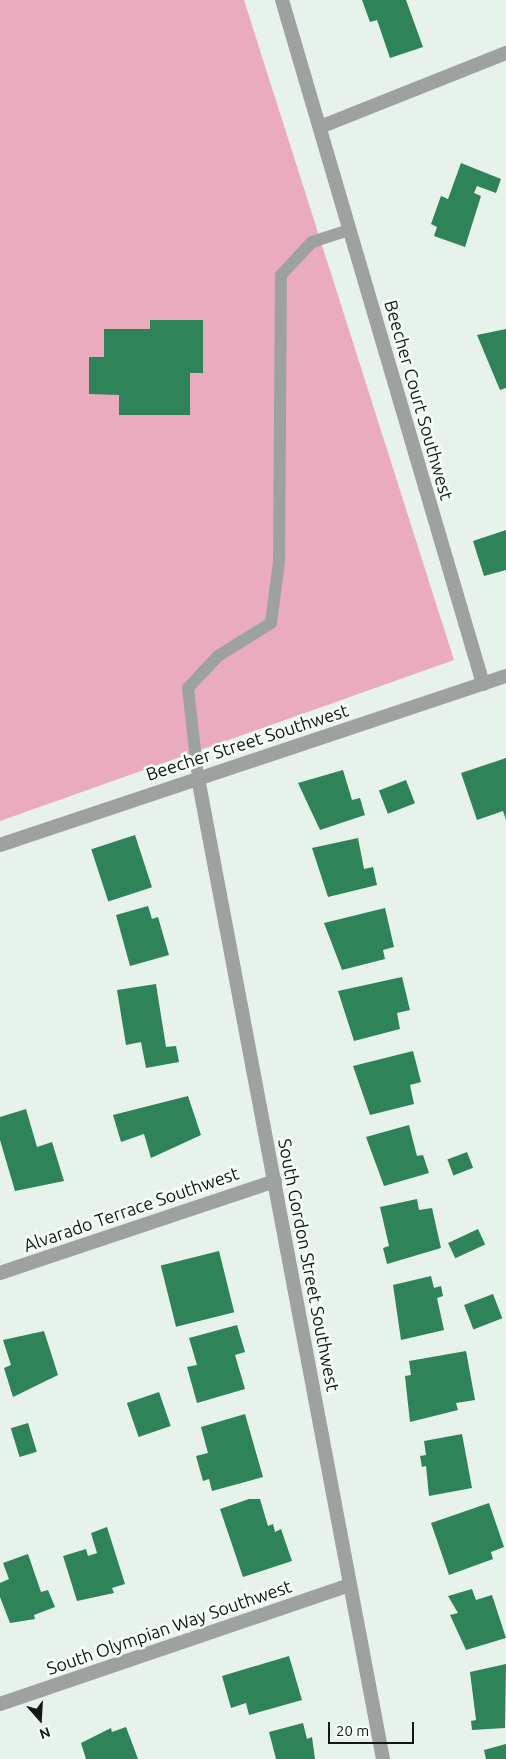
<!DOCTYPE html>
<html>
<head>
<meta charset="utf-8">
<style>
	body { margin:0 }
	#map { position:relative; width:506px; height:1759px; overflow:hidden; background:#e7f2eb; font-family:Ubuntu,sans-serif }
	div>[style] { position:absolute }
	.green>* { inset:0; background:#eaabbf }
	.building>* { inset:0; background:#2e8359; transform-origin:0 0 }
	.service>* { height:12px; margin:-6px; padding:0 6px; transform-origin:6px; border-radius:6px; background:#9da19f }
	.minor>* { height:14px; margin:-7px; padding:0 7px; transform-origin:7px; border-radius:7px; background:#9da19f }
	.tertiary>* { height:14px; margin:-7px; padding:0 7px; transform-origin:7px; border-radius:7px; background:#9da19f }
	span { translate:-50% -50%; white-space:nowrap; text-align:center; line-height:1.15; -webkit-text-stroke:5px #f5fff8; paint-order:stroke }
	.street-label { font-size:18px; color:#131714 }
	.north { position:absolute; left:15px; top:1694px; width:50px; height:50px; -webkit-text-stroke:4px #f5fff8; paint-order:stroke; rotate:161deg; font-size:14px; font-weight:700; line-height:20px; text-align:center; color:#131714 }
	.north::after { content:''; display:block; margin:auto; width:18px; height:22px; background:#131714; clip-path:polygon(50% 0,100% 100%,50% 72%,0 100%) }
	.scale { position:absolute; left:328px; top:1722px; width:86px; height:22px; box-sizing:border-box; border:2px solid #131714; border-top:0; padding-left:6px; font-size:15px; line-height:18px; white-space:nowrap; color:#131714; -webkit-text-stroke:4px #f5fff8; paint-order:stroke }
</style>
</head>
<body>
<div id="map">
	<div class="green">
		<i style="clip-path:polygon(0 0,244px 0,454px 660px,0 821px)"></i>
	</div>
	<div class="building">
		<i style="clip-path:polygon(362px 0,406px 0,423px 47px,390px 58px,377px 20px,370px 22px)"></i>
		<i style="clip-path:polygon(461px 163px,501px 179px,496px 193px,477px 186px,474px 193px,481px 196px,465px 247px,434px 236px,437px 227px,431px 224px,441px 196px,448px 199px)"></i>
		<i style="clip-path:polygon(150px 320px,203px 320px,203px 373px,190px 373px,190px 415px,119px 415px,119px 395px,89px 394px,89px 357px,104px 357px,104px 329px,150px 329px)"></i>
		<i style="clip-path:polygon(506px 329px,506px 388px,500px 390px,477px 335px)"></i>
		<i style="clip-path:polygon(506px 530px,506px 570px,484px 576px,473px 541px)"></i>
		<i style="clip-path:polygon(506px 758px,506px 820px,503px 811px,477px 820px,461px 773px)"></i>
		<i style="clip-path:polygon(343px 770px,352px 800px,360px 798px,365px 815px,320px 830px,298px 783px)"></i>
		<i style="left:406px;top:780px;width:25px;height:29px;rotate:69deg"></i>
		<i style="left:135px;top:835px;width:55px;height:46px;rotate:72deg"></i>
		<i style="clip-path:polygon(358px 838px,364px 869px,373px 867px,377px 885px,328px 897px,312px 848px)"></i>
		<i style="clip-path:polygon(148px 906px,152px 919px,158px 917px,169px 955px,130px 966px,116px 915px)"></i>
		<i style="clip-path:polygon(385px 908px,394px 947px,383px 950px,385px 959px,342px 970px,324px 923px)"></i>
		<i style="clip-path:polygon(402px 977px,410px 1010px,397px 1013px,400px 1029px,354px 1041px,338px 991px)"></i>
		<i style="clip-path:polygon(156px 984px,166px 1047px,176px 1046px,179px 1062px,146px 1068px,141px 1042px,126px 1045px,117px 990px)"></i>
		<i style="clip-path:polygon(413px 1051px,421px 1082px,410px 1085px,414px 1104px,370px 1115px,353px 1066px)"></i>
		<i style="clip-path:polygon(188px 1096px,201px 1135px,151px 1158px,144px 1134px,121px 1142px,113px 1115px)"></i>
		<i style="clip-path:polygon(26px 1109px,37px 1147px,52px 1142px,64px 1181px,15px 1191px,0 1140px,0 1117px)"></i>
		<i style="clip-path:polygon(409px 1125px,417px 1156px,423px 1155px,429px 1173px,384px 1186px,366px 1137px)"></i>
		<i style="left:467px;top:1152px;width:17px;height:21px;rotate:69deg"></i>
		<i style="clip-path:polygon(417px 1199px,419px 1210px,432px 1208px,441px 1248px,387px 1264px,383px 1248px,389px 1246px,380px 1207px)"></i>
		<i style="left:478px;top:1229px;width:17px;height:33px;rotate:65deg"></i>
		<i style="left:219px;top:1251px;width:63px;height:60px;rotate:76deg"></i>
		<i style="clip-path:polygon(431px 1276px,434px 1288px,441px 1286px,443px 1296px,437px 1298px,444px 1330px,401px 1340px,393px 1285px)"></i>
		<i style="left:493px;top:1294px;width:26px;height:31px;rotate:69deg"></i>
		<i style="clip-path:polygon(237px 1325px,245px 1352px,235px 1355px,245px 1389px,197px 1403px,187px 1367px,197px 1365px,189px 1338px)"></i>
		<i style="clip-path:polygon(44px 1331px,58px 1375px,13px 1397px,4px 1368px,11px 1365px,3px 1340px)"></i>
		<i style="clip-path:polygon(466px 1351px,475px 1400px,456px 1403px,458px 1410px,410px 1422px,405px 1376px,411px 1375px,409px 1361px)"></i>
		<i style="left:159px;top:1392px;width:36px;height:34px;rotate:71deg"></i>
		<i style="clip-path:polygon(245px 1414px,263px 1477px,212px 1491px,209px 1479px,203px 1481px,196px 1456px,208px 1453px,201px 1427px)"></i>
		<i style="left:28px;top:1423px;width:30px;height:18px;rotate:73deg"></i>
		<i style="clip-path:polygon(462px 1434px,472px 1488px,429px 1496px,426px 1466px,422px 1467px,420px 1456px,426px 1455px,424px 1441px)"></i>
		<i style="clip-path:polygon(249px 1499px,260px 1499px,268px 1526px,273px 1524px,275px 1532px,281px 1529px,292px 1561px,243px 1577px,220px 1509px)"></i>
		<i style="clip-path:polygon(489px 1503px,504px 1547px,491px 1552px,493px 1559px,449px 1575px,431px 1523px)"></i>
		<i style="clip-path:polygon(107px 1527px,125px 1584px,112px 1588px,114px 1593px,77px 1601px,63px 1556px,86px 1549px,88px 1556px,97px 1553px,91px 1533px)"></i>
		<i style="clip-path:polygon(28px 1554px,41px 1592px,48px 1590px,55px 1607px,34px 1615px,35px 1619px,10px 1623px,0 1597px,0 1583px,9px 1579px,3px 1563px)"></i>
		<i style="clip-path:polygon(472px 1589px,476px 1600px,492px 1595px,506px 1638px,466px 1650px,450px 1615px,458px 1613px,448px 1596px)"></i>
		<i style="clip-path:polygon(289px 1656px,302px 1700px,249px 1715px,246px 1703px,231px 1708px,222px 1676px)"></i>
		<i style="clip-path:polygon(506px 1664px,505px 1728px,472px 1730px,471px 1721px,476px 1720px,470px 1672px)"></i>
		<i style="clip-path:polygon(303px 1723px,307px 1739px,312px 1737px,315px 1759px,276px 1759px,269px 1732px)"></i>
		<i style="clip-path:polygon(126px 1727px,138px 1759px,86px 1759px,81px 1743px,111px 1728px,112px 1732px)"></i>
		<i style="clip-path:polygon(506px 1744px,506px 1759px,486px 1759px,484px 1750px)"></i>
	</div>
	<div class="service">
		<i style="left:198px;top:778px;width:91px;rotate:-96.3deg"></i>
		<i style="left:188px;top:688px;width:44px;rotate:-46.8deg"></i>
		<i style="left:218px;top:656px;width:62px;rotate:-31.9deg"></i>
		<i style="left:271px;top:623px;width:63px;rotate:-82.6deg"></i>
		<i style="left:279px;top:561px;width:286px;rotate:-89.6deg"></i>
		<i style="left:281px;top:275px;width:45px;rotate:-46.8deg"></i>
		<i style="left:312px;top:242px;width:40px;rotate:-18deg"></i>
	</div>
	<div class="minor">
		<i style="left:282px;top:0;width:713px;rotate:73.62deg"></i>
		<i style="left:320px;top:127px;width:200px;rotate:-21.7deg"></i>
		<i style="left:0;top:1273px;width:290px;rotate:-18.5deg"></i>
		<i style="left:0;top:1704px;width:369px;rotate:-18.8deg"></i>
	</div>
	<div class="tertiary">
		<i style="left:198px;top:778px;width:998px;rotate:79.32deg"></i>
		<i style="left:0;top:845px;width:533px;rotate:-18.47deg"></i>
	</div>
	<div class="street-label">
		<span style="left:419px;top:400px;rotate:74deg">Beecher Court Southwest</span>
		<span style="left:247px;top:742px;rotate:-18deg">Beecher Street Southwest</span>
		<span style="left:131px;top:1209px;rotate:-19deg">Alvarado Terrace Southwest</span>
		<span style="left:309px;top:1265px;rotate:79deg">South Gordon Street Southwest</span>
		<span style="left:169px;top:1627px;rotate:-19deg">South Olympian Way Southwest</span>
	</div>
	<div class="north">N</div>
	<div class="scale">20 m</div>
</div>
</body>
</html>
